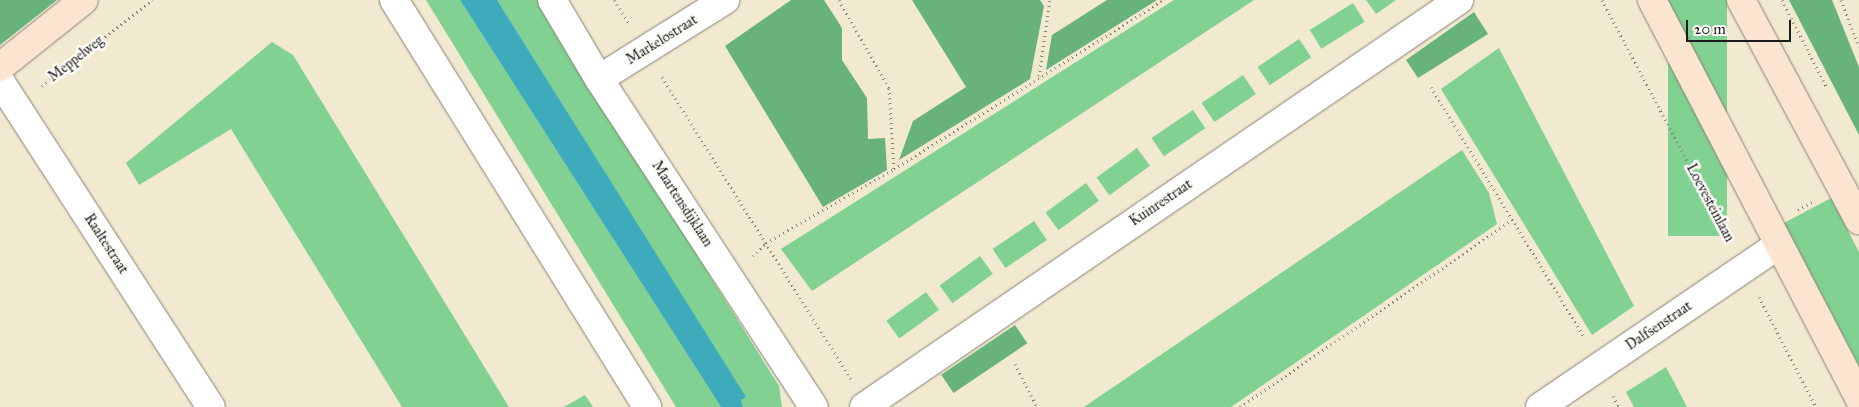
<!DOCTYPE html>
<html>
<head>
<meta charset="utf-8">
<style>
	body { margin:0 }
	#map { position:relative; width:1859px; height:407px; overflow:hidden; background:#f2e9d1; font-family:"IM FELL Great Primer",serif }
	div>[style] { position:absolute }
	.green>* { inset:0; background:#80d192; transform-origin:0 0 }
	.forest>* { inset:0; background:#68b37c; transform-origin:0 0 }
	.water>* { inset:0; background:#3eabbc }
	.path>* { height:3px; margin-top:-1.5px; transform-origin:0; background:repeating-linear-gradient(90deg,#878276 0 1px,transparent 0 5px) }
	.roads { filter:drop-shadow(0 0 1px #878276) drop-shadow(0 0 1px #878276) }
	.minor>* { height:28px; margin:-14px; padding:0 14px; transform-origin:14px; border-radius:14px; background:#fff }
	.secondary>* { height:28px; margin:-14px; padding:0 14px; transform-origin:14px; border-radius:14px; background:#fce5d0 }
	span { translate:-50% -50%; white-space:nowrap; text-align:center; line-height:1.15; -webkit-text-stroke:5px #fdfcf7; paint-order:stroke }
	.street-label { font-size:14px; color:#1c1c1c }
	.scale { position:absolute; left:1686px; top:20px; width:105px; height:22px; box-sizing:border-box; border:2px solid #1c1c1c; border-top:0; padding-left:6px; font-size:15px; line-height:18px; white-space:nowrap; color:#1c1c1c; -webkit-text-stroke:4px #fdfcf7; paint-order:stroke }
</style>
</head>
<body>
<div id="map">
	<div class="green">
		<i style="clip-path:polygon(426px 0,460px 0,721px 407px,676px 407px)"></i>
		<i style="clip-path:polygon(497px 0,537px 0,779px 386px,782px 407px,743px 407px,741px 400px,745px 397px)"></i>
		<i style="clip-path:polygon(1174px 0,1254px 0,812px 291px,781px 249px)"></i>
		<i style="clip-path:polygon(1366px 0,1396px 0,1376px 14px)"></i>
		<i style="left:1668px;top:0;width:59px;height:236px"></i>
		<i style="left:1353px;top:3px;width:22px;height:51px;rotate:58deg"></i>
		<i style="left:1299px;top:39px;width:22px;height:50px;rotate:56deg"></i>
		<i style="clip-path:polygon(272px 42px,293px 55px,509px 407px,402px 407px,231px 129px,139px 185px,126px 163px)"></i>
		<i style="clip-path:polygon(1499px 48px,1634px 306px,1592px 335px,1441px 89px)"></i>
		<i style="left:1243px;top:75px;width:23px;height:50px;rotate:56deg"></i>
		<i style="left:1193px;top:110px;width:22px;height:50px;rotate:56deg"></i>
		<i style="left:1137px;top:148px;width:22px;height:50px;rotate:54deg"></i>
		<i style="clip-path:polygon(1462px 150px,1489px 193px,1497px 224px,1231px 407px,1084px 407px)"></i>
		<i style="left:1086px;top:183px;width:22px;height:50px;rotate:54deg"></i>
		<i style="clip-path:polygon(1831px 198px,1859px 252px,1859px 366px,1784px 223px)"></i>
		<i style="left:1034px;top:221px;width:23px;height:50px;rotate:56deg"></i>
		<i style="left:980px;top:256px;width:22px;height:50px;rotate:54deg"></i>
		<i style="left:926px;top:292px;width:22px;height:49px;rotate:54deg"></i>
		<i style="clip-path:polygon(1666px 367px,1687px 407px,1634px 407px,1626px 392px)"></i>
		<i style="clip-path:polygon(585px 395px,593px 407px,564px 407px)"></i>
	</div>
	<div class="forest">
		<i style="clip-path:polygon(0 0,57px 0,0 45px)"></i>
		<i style="clip-path:polygon(791px 0,824px 0,842px 28px,842px 60px,867px 98px,868px 139px,885px 138px,887px 170px,823px 207px,725px 46px)"></i>
		<i style="clip-path:polygon(912px 0,1040px 0,1044px 6px,1030px 79px,899px 160px,913px 121px,966px 87px)"></i>
		<i style="clip-path:polygon(1107px 0,1157px 0,1046px 70px,1052px 35px)"></i>
		<i style="clip-path:polygon(1789px 0,1832px 0,1859px 67px,1859px 135px)"></i>
		<i style="clip-path:polygon(1474px 12px,1488px 34px,1418px 78px,1406px 60px)"></i>
		<i style="left:1015px;top:325px;width:22px;height:89px;rotate:56deg"></i>
	</div>
	<div class="water">
		<i style="clip-path:polygon(460px 0,497px 0,746px 397px,741px 400px,743px 407px,721px 407px)"></i>
	</div>
	<div class="path">
		<i style="left:614px;top:0;width:27px;rotate:57deg"></i>
		<i style="left:839px;top:0;width:101px;rotate:60.4deg"></i>
		<i style="left:889px;top:88px;width:81px;rotate:86.5deg"></i>
		<i style="left:1602px;top:0;width:272px;rotate:62.1deg"></i>
		<i style="left:1782px;top:0;width:99px;rotate:62.9deg"></i>
		<i style="left:1841px;top:0;width:50px;rotate:69deg"></i>
		<i style="left:1039px;top:76px;width:77px;rotate:-81.8deg"></i>
		<i style="left:662px;top:77px;width:356px;rotate:58deg"></i>
		<i style="left:42px;top:86px;width:140px;rotate:-38deg"></i>
		<i style="left:1431px;top:87px;width:294px;rotate:58.5deg"></i>
		<i style="left:1798px;top:210px;width:16px;rotate:-30deg"></i>
		<i style="left:753px;top:256px;width:18px;rotate:-45deg"></i>
		<i style="left:766px;top:243px;width:148px;rotate:-30deg"></i>
		<i style="left:894px;top:169px;width:318px;rotate:-32.1deg"></i>
		<i style="left:1759px;top:297px;width:124px;rotate:62.6deg"></i>
		<i style="left:1015px;top:364px;width:48px;rotate:62.9deg"></i>
		<i style="left:1613px;top:396px;width:13px;rotate:61deg"></i>
		<i style="left:1240px;top:407px;width:330px;rotate:-34.5deg"></i>
	</div>
	<div class="roads">
		<div class="minor">
			<i style="left:394px;top:0;width:479px;rotate:58.1deg"></i>
			<i style="left:552px;top:0;width:92px;rotate:59.3deg"></i>
			<i style="left:599px;top:79px;width:392px;rotate:56.8deg"></i>
			<i style="left:599px;top:79px;width:149px;rotate:-32.1deg"></i>
			<i style="left:0;top:81px;width:388px;rotate:57.1deg"></i>
			<i style="left:864px;top:407px;width:721px;rotate:-34.37deg"></i>
			<i style="left:1540px;top:407px;width:288px;rotate:-34.2deg"></i>
		</div>
		<div class="secondary">
			<i style="left:1652px;top:0;width:449px;rotate:62.5deg"></i>
			<i style="left:1741px;top:0;width:250px;rotate:61.8deg"></i>
			<i style="left:0;top:67px;width:107px;rotate:-38.6deg"></i>
		</div>
	</div>
	<div class="street-label">
		<span style="left:662px;top:40px;rotate:-32deg">Markelostraat</span>
		<span style="left:76px;top:59px;rotate:-38deg">Meppelweg</span>
		<span style="left:1161px;top:203px;rotate:-34deg">Kuinrestraat</span>
		<span style="left:1710px;top:203px;rotate:62deg">Loevesteinlaan</span>
		<span style="left:682px;top:204px;rotate:57deg">Maartensdijklaan</span>
		<span style="left:106px;top:244px;rotate:57deg">Raaltestraat</span>
		<span style="left:1659px;top:326px;rotate:-34deg">Dalfsenstraat</span>
	</div>
	<div class="scale">20 m</div>
</div>
</body>
</html>
